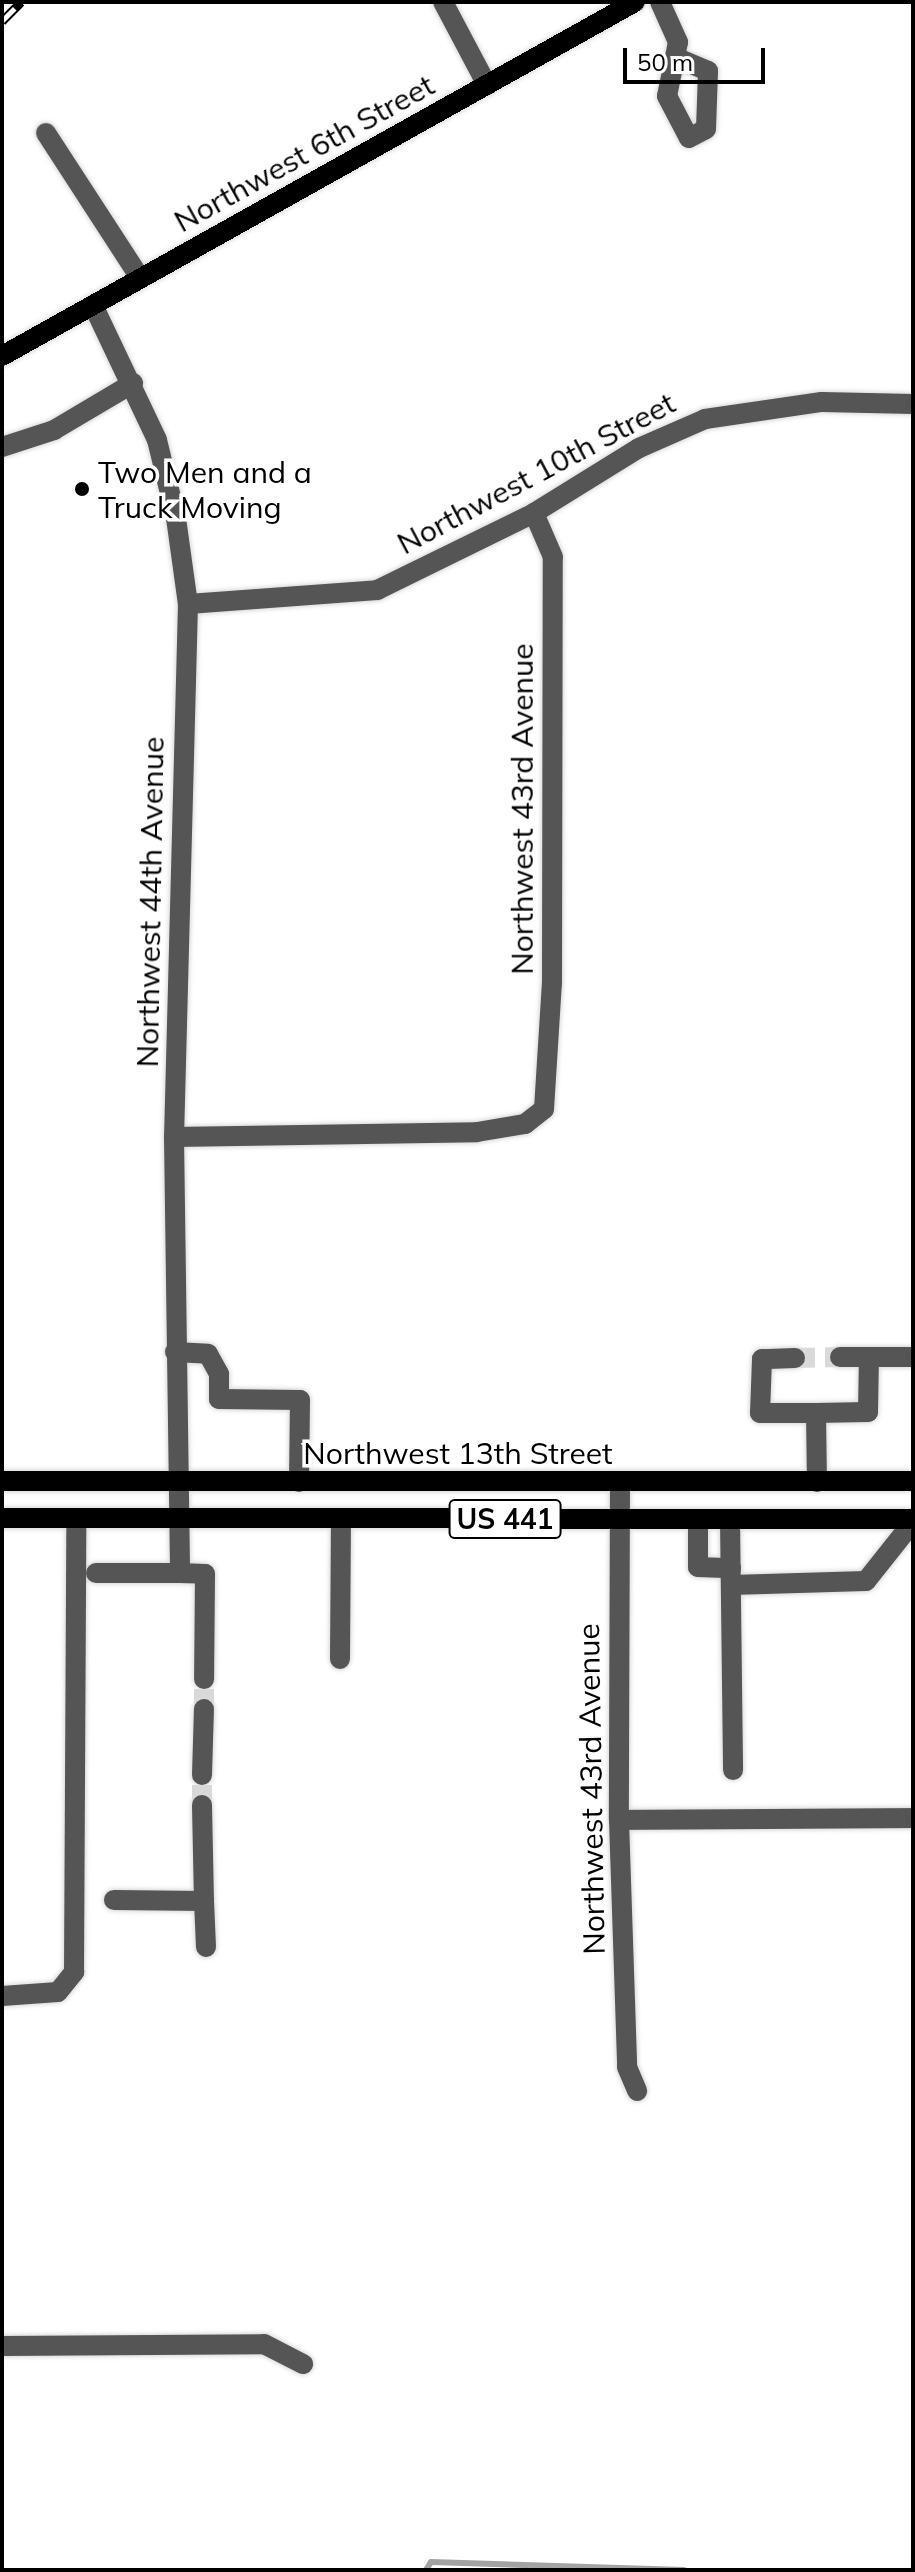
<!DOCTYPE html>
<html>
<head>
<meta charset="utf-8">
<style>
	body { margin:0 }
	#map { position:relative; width:915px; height:2572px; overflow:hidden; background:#fff; font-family:Mulish,sans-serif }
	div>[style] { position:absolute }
	.stream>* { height:6px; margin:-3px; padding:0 3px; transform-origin:3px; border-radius:3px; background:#a3a3a3 }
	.minor-tunnel>* { height:20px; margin-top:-10px; transform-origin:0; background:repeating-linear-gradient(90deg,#d9d9d9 0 20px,transparent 0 30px) }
	.roads { filter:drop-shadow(0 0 2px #dbdbdb) drop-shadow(0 0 2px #dbdbdb) }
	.minor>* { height:20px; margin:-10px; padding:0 10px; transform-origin:10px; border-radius:10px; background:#555 }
	.major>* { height:20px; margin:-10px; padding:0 10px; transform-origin:10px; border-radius:10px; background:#000 }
	.rail>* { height:9px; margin-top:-4.5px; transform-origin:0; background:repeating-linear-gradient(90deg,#fff 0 18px,#000 0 36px); box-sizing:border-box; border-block:2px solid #000 }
	.dots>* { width:22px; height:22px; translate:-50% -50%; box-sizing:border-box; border:4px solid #fff; border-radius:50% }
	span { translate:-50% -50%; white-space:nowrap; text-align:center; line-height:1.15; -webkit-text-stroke:7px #fff; paint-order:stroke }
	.shield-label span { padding:2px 6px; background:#fff; border:2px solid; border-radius:6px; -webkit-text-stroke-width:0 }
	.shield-label { font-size:28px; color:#000; font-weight:700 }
	.street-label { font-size:30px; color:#000 }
	.poi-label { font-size:30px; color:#000 }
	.left { translate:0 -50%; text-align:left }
	.frame { position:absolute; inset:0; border:4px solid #000; pointer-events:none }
	.scale { position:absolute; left:623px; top:48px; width:142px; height:36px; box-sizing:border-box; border:4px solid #000; border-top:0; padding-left:10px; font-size:24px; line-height:28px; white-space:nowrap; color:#000; -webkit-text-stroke:6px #fff; paint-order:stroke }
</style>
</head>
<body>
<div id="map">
	<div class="stream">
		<i style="left:426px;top:2570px;width:9px;rotate:-58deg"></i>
		<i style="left:431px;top:2562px;width:253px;rotate:1.8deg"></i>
	</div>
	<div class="minor-tunnel">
		<i style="left:795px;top:1358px;width:45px;rotate:-1.3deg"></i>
		<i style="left:204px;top:1709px;width:30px;rotate:-90deg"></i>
		<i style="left:202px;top:1805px;width:30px;rotate:-90deg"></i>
	</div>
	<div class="roads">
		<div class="minor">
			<i style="left:443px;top:2px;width:94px;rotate:62.1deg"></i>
			<i style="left:660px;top:2px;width:44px;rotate:65.8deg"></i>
			<i style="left:678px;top:42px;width:55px;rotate:101.5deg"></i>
			<i style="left:667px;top:96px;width:47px;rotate:62.4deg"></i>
			<i style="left:689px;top:138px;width:19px;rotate:-28deg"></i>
			<i style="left:706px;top:129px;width:58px;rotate:-88deg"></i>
			<i style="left:708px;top:71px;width:34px;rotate:-157deg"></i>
			<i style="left:46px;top:133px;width:173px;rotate:57deg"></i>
			<i style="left:93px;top:305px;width:149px;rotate:64.6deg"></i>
			<i style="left:157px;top:440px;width:80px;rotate:76.3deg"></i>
			<i style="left:176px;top:518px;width:87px;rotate:82.1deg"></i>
			<i style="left:188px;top:604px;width:533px;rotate:91.5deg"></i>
			<i style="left:174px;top:1137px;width:436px;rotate:89.2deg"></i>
			<i style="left:180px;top:1573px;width:84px;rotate:180deg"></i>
			<i style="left:2px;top:447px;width:55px;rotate:-18.1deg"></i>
			<i style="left:54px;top:430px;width:92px;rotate:-30.7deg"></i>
			<i style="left:188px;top:604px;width:190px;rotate:-4.2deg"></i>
			<i style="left:377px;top:590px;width:175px;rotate:-26.1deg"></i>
			<i style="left:534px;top:513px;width:123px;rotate:-31.8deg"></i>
			<i style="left:639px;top:448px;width:72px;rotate:-23.7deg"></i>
			<i style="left:705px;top:419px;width:118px;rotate:-8.3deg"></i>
			<i style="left:822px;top:402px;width:91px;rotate:1.3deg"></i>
			<i style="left:174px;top:1137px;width:303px;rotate:-0.9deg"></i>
			<i style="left:477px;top:1132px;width:49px;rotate:-9.5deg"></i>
			<i style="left:525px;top:1124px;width:24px;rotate:-38deg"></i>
			<i style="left:544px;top:1109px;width:126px;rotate:-86.4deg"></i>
			<i style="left:552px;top:983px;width:426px;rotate:-89.9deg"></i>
			<i style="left:553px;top:557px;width:48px;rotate:-113.4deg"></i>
			<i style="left:175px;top:1352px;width:33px;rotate:3deg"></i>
			<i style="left:208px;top:1354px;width:23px;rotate:61deg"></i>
			<i style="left:219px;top:1374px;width:25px;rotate:90deg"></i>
			<i style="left:219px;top:1399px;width:81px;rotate:0.7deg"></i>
			<i style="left:300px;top:1400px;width:82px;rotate:90.7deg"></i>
			<i style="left:840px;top:1357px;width:73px"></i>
			<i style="left:795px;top:1358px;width:33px;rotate:178deg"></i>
			<i style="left:762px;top:1359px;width:54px;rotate:92.1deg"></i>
			<i style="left:760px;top:1413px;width:56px"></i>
			<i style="left:816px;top:1413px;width:69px;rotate:89.2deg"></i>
			<i style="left:816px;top:1413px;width:52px;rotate:-1.1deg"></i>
			<i style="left:868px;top:1412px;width:55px;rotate:-89deg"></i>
			<i style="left:620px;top:1483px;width:337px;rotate:90.2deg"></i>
			<i style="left:619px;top:1820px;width:247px;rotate:88.1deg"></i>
			<i style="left:627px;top:2067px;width:26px;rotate:67deg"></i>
			<i style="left:698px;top:1519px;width:48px;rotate:90deg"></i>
			<i style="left:698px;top:1567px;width:33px;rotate:2deg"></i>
			<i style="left:730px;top:1519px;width:251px;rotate:89.3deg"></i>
			<i style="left:180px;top:1573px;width:25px;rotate:2deg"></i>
			<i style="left:205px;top:1574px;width:105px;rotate:90.5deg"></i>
			<i style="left:731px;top:1585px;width:135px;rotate:-1.7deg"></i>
			<i style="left:866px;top:1581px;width:75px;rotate:-51.5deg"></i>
			<i style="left:340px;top:1659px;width:140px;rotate:-89.6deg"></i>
			<i style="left:202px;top:1775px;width:66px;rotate:-88.3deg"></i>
			<i style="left:619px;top:1820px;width:294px;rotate:-0.4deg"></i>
			<i style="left:114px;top:1900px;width:90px;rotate:0.6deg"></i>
			<i style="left:204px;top:1901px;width:96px;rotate:-91.2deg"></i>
			<i style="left:204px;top:1901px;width:46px;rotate:87.5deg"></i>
			<i style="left:2px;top:1996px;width:56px;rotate:-4.1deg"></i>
			<i style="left:58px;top:1992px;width:26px;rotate:-51deg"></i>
			<i style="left:74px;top:1972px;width:454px;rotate:-89.7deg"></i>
			<i style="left:2px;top:2346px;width:262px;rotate:-0.4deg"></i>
			<i style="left:264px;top:2344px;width:44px;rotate:27.1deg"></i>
		</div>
		<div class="major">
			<i style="left:2px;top:356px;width:725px;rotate:-29.22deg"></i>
			<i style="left:2px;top:1481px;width:911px"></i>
			<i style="left:2px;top:1518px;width:911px;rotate:0.06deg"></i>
		</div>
	</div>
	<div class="rail">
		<i style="left:2px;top:21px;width:27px;rotate:-45deg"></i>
	</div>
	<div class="dots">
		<i style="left:82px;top:489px;background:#000"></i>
	</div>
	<div class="shield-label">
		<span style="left:505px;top:1519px">US 441</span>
	</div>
	<div class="street-label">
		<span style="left:304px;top:153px;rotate:-29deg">Northwest 6th Street</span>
		<span style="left:536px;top:473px;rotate:-28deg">Northwest 10th Street</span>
		<span style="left:522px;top:809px;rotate:-90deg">Northwest 43rd Avenue</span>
		<span style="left:150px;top:902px;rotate:-89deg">Northwest 44th Avenue</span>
		<span style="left:458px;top:1453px">Northwest 13th Street</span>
		<span style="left:591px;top:1789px;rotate:-91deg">Northwest 43rd Avenue</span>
	</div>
	<div class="poi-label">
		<span class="left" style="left:98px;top:489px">Two Men and a<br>Truck Moving</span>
	</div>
	<div class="frame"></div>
	<div class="scale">50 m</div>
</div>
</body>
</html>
